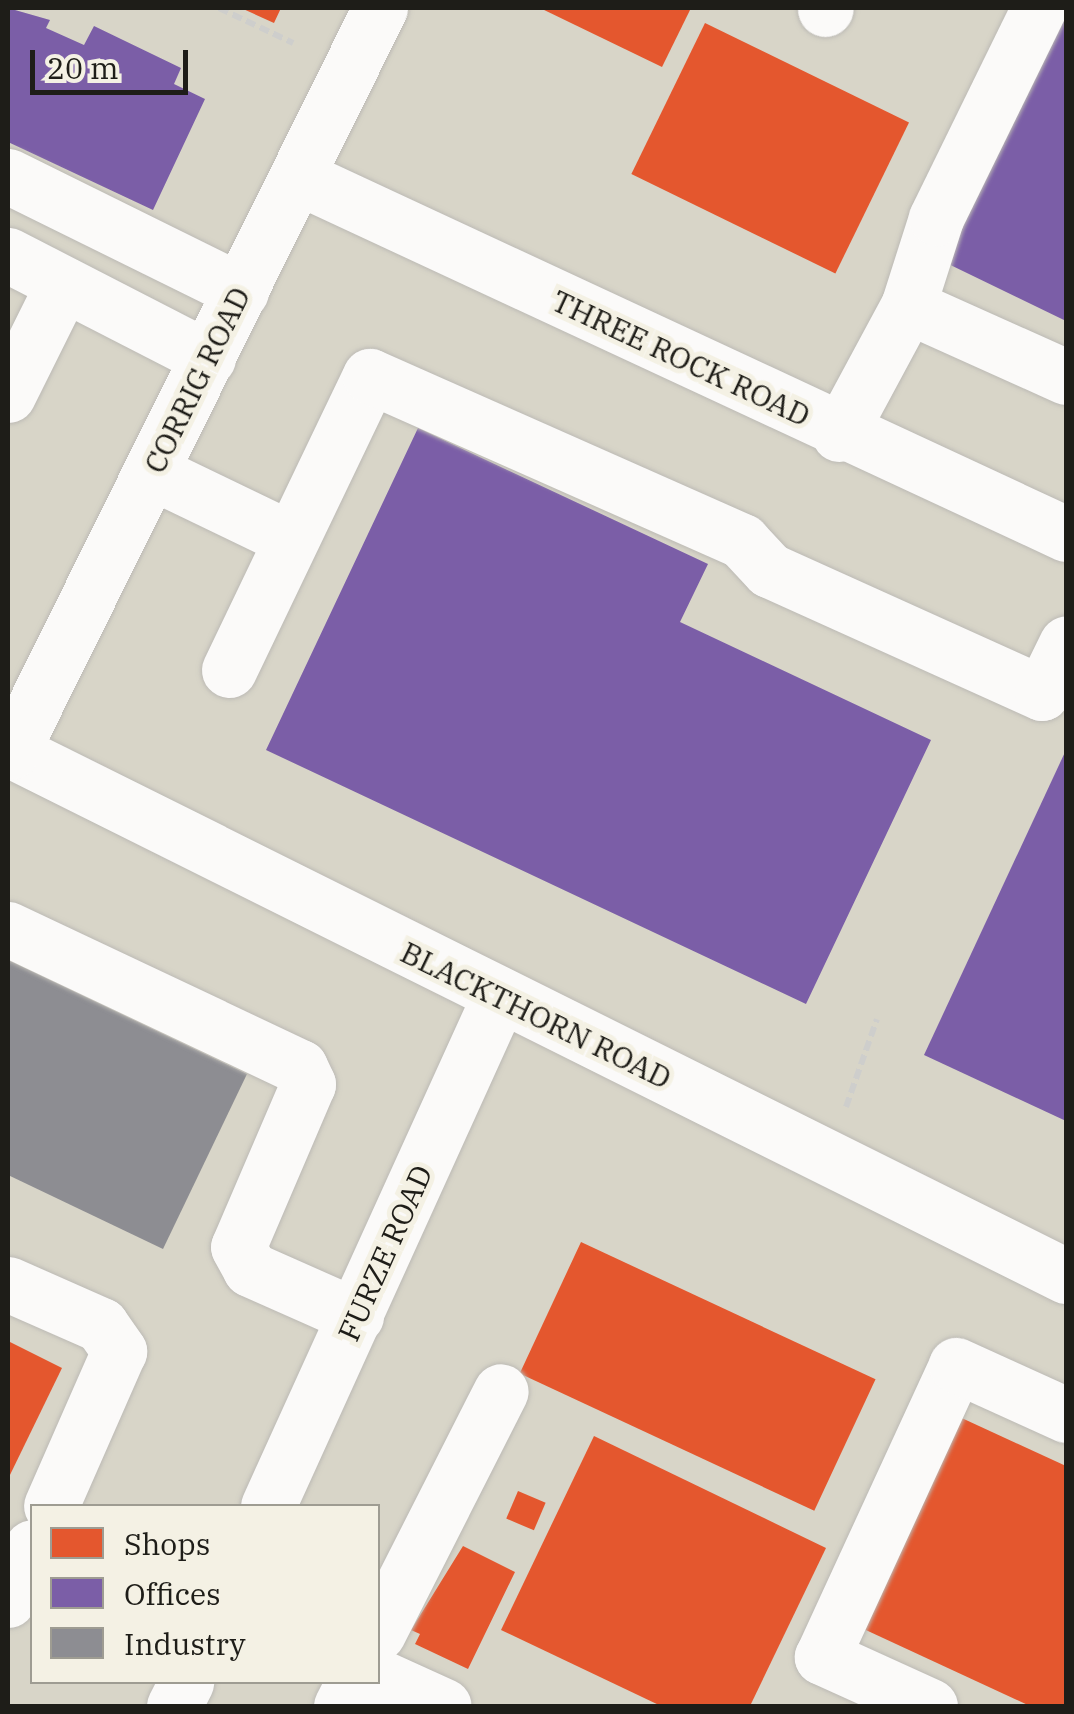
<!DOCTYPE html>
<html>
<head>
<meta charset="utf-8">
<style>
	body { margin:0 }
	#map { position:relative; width:1074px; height:1714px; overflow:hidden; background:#e2e1da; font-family:"IBM Plex Serif",serif }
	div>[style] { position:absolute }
	.built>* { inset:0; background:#d8d5c8 }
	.shops>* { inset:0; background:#e4572e; transform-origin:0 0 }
	.offices>* { inset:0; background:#7b5ea7 }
	.industry>* { inset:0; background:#8d8d92 }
	.path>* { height:6px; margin-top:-3px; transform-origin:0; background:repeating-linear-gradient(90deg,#cececc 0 10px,transparent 0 15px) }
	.roads { filter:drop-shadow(0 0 2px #bcbab5) drop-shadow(0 0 2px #bcbab5) }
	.minor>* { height:55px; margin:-27.5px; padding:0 27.5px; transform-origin:27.5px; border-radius:27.5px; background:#fbfaf9 }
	span { translate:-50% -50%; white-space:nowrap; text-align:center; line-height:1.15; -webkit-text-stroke:10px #f4f1e4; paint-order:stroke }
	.street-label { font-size:30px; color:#1e1d18 }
	.frame { position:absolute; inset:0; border:10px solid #1e1d18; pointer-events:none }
	.legend { position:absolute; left:30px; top:1504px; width:350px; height:180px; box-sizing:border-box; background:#f4f1e4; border:2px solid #9e9c92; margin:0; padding:12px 18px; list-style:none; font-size:30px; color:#1e1d18 }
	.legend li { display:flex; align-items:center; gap:20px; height:50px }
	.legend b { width:50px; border:2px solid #9e9c92 }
	.scale { position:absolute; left:30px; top:50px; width:158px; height:45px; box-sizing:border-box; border:5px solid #1e1d18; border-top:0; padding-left:12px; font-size:30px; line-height:35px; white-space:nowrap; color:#1e1d18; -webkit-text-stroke:8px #f4f1e4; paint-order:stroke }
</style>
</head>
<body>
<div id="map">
	<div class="built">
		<i style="clip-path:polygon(evenodd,8px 8px,1066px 8px,1066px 1706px,8px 1706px,8px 8px,32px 1506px,378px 1506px,378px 1682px,32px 1682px,32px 1506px)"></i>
	</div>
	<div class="shops">
		<i style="clip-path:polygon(241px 8px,281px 8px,274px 23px)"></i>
		<i style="clip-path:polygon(540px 8px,691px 8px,662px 67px)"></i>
		<i style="left:705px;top:23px;width:227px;height:168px;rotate:26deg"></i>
		<i style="left:581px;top:1242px;width:325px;height:145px;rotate:25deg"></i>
		<i style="clip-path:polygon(8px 1341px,62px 1368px,8px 1479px)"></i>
		<i style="clip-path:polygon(953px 1414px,1066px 1466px,1066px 1706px,1030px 1706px,855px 1625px)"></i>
		<i style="clip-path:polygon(594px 1436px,826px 1548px,750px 1706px,661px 1706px,501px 1630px)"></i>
		<i style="left:518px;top:1491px;width:30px;height:30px;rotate:23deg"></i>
		<i style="clip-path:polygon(463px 1546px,515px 1572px,468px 1669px,415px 1644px,420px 1634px,411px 1630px)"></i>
	</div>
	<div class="offices">
		<i style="clip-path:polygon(8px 8px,50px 20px,46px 28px,84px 45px,94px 26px,181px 68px,174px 84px,205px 99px,153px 210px,8px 142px)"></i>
		<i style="clip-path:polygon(1057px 8px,1066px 8px,1066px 321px,936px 258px)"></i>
		<i style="clip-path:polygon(418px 428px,708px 564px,680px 622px,931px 740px,806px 1004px,266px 750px)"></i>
		<i style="clip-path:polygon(1066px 750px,1066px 1121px,924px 1055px)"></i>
	</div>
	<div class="industry">
		<i style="clip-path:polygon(10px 961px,247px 1074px,163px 1249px,8px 1175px)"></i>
	</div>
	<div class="path">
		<i style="left:219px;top:8px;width:82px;rotate:25.3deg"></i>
		<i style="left:846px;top:1107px;width:93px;rotate:-70.6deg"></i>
	</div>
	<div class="roads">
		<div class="minor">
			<i style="left:825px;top:9px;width:1px;rotate:-45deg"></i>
			<i style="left:8px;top:176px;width:260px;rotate:26.3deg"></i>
			<i style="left:298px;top:177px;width:847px;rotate:24.93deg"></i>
			<i style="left:8px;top:255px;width:225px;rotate:27.2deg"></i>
			<i style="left:908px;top:306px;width:173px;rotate:24.2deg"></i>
			<i style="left:8px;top:395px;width:124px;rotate:-63.6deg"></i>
			<i style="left:839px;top:434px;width:145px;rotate:-61.7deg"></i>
			<i style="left:908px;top:306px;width:92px;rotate:-72.3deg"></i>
			<i style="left:936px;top:218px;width:234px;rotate:-63.9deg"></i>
			<i style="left:152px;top:472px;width:152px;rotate:25.7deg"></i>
			<i style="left:229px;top:670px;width:326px;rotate:-64.4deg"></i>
			<i style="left:370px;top:376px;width:407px;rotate:23.9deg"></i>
			<i style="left:742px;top:541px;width:40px;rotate:47deg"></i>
			<i style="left:769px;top:570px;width:299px;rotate:24.3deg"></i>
			<i style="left:1042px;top:693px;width:55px;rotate:-63.9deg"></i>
			<i style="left:8px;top:749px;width:1182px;rotate:26.48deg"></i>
			<i style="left:12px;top:751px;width:829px;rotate:-63.65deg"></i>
			<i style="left:8px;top:929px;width:323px;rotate:25.3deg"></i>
			<i style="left:300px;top:1067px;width:19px;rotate:65deg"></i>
			<i style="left:308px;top:1084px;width:177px;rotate:113.2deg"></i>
			<i style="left:238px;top:1247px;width:25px;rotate:61deg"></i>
			<i style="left:250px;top:1269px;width:116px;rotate:23.9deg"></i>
			<i style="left:8px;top:1284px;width:102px;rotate:23.8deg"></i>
			<i style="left:101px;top:1325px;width:32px;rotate:55deg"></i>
			<i style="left:119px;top:1351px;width:169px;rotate:113.7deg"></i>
			<i style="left:268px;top:1506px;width:559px;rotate:-65.59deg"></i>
			<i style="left:8px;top:1600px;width:58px;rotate:-65.6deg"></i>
			<i style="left:378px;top:1633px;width:271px;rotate:-63.1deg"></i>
			<i style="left:378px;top:1676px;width:72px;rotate:24.4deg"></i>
			<i style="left:174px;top:1706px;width:27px;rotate:-63deg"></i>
			<i style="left:341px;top:1706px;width:27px;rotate:-63deg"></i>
			<i style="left:930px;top:1706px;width:119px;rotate:-155.6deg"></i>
			<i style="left:822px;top:1657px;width:321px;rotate:-65.3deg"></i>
			<i style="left:956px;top:1365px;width:121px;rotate:24.4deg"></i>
		</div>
	</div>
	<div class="street-label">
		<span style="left:681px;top:358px;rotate:25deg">THREE ROCK ROAD</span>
		<span style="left:197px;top:380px;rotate:-64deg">CORRIG ROAD</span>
		<span style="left:536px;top:1015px;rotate:26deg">BLACKTHORN ROAD</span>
		<span style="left:385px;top:1253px;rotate:-66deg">FURZE ROAD</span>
	</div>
	<div class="frame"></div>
	<ul class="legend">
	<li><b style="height:28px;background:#e4572e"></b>Shops</li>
	<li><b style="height:28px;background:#7b5ea7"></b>Offices</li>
	<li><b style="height:28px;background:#8d8d92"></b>Industry</li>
	</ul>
	<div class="scale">20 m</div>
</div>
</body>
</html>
